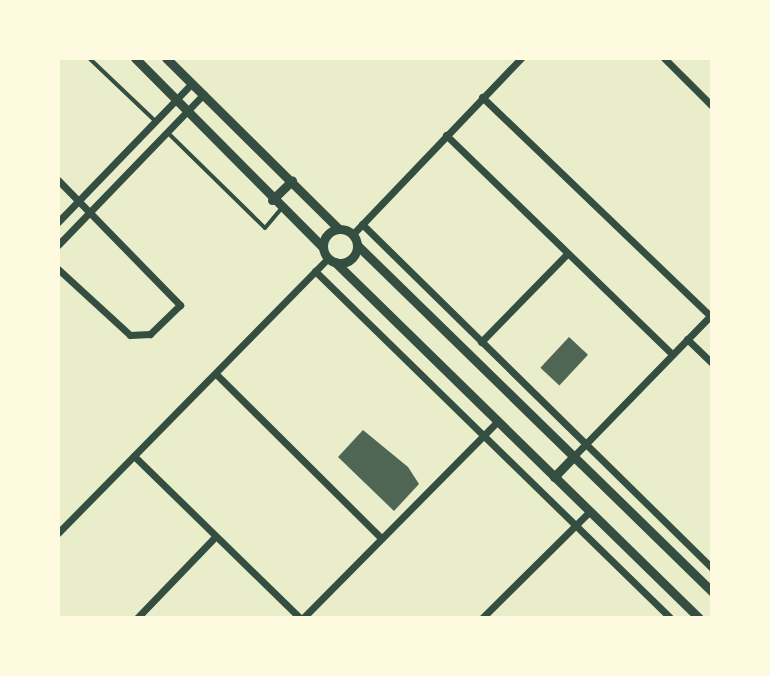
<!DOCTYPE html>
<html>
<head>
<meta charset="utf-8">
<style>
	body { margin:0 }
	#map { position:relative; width:770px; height:676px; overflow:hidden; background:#e9edc9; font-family:Barlow,sans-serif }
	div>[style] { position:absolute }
	.building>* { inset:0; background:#4f6655; transform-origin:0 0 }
	.service>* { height:4px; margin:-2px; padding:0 2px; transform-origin:2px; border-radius:2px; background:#344e41 }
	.minor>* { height:7px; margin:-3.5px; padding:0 3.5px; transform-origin:3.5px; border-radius:3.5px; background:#344e41 }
	.tertiary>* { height:9px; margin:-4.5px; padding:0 4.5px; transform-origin:4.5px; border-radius:4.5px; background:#344e41 }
	.tertiary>.ring { margin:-4.5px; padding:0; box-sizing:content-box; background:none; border:9px solid #344e41; border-radius:50% }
	span { translate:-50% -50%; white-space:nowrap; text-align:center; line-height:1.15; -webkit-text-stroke:7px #fefae0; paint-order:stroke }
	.frame { position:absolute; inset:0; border:60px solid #fefae0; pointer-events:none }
</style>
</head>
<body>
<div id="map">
	<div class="building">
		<i style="left:569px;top:337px;width:26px;height:42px;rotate:43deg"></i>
		<i style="clip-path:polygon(363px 430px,408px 467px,419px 484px,394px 511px,338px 457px)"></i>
	</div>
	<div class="service">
		<i style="left:89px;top:58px;width:90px;rotate:43.6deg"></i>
		<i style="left:167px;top:132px;width:137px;rotate:44.4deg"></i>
		<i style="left:265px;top:228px;width:25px;rotate:-50deg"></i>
	</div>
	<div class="minor">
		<i style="left:664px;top:58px;width:68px;rotate:45deg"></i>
		<i style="left:482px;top:97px;width:316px;rotate:43.8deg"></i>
		<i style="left:446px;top:135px;width:315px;rotate:44.1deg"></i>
		<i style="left:58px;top:180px;width:175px;rotate:45.7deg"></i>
		<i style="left:180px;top:305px;width:42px;rotate:136deg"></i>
		<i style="left:150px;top:334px;width:20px;rotate:177deg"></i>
		<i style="left:130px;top:335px;width:98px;rotate:-137.5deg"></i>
		<i style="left:58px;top:222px;width:193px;rotate:-46deg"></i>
		<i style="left:362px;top:224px;width:491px;rotate:44.5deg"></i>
		<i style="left:352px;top:235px;width:245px;rotate:-46.3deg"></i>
		<i style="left:58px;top:245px;width:210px;rotate:-46deg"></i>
		<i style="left:315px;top:271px;width:496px;rotate:44.3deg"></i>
		<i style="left:687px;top:339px;width:35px;rotate:44deg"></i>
		<i style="left:481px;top:342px;width:123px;rotate:-45.7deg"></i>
		<i style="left:216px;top:374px;width:233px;rotate:44.8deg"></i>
		<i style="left:134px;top:456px;width:232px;rotate:44.3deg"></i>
		<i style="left:574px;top:456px;width:198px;rotate:-45.8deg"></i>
		<i style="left:58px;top:533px;width:385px;rotate:-45.5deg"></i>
		<i style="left:137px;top:618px;width:112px;rotate:-46.1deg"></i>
		<i style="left:303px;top:618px;width:276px;rotate:-45.3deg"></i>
		<i style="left:482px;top:618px;width:151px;rotate:-44.7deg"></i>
	</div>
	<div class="tertiary">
		<i style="left:135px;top:58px;width:267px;rotate:45.2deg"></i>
		<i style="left:166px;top:58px;width:243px;rotate:44.7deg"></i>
		<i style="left:272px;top:200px;width:28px;rotate:-44deg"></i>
		<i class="ring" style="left:323px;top:229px;width:25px;height:25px"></i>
		<i style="left:357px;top:245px;width:496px;rotate:44.3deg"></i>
		<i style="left:335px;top:262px;width:509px;rotate:44.36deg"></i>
		<i style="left:554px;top:477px;width:29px;rotate:-46deg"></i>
	</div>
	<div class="frame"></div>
</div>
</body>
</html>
